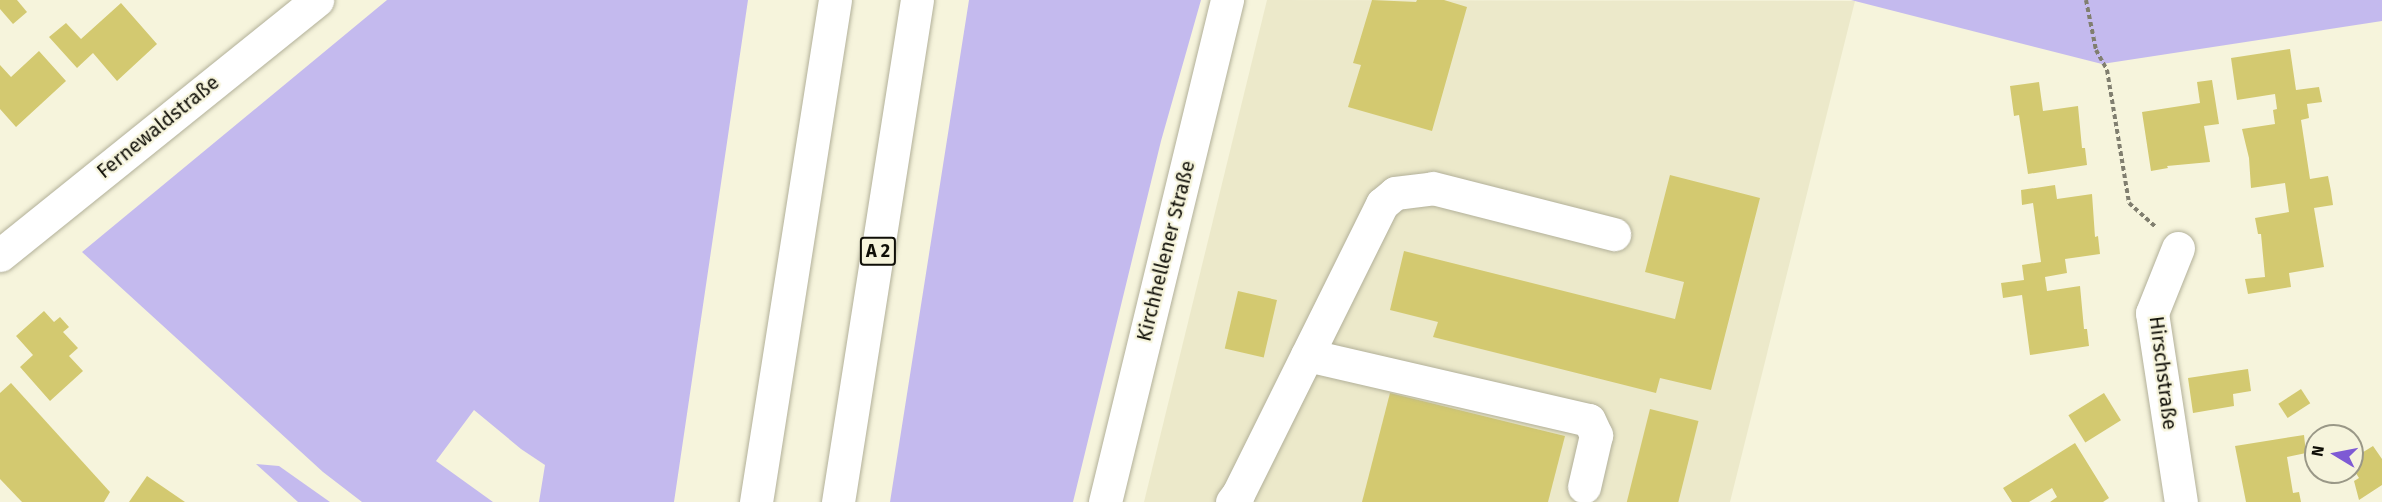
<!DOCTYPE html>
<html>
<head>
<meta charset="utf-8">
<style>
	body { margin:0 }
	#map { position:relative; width:2382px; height:502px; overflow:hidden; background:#f6f4dc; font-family:"Fira Sans",sans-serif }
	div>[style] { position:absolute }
	.built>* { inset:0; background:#ece9ca }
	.green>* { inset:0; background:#c4baee }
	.building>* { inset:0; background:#d3c970; transform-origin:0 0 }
	.path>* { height:4px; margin-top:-2px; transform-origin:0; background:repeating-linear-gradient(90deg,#807e6f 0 4.5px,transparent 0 7.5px) }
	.roads { filter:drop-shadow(0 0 2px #b2b099) drop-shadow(0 0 2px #b2b099) }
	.minor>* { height:33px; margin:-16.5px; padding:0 16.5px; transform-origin:16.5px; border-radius:16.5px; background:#fff }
	.major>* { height:33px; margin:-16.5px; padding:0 16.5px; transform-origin:16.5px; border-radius:16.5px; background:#fff }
	.highway>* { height:33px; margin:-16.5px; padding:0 16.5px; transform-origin:16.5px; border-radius:16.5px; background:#fff }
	span { translate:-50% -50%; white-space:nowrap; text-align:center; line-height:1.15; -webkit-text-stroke:4.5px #f6f4dc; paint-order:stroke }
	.shield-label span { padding:2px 4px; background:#f6f4dc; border:2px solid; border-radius:4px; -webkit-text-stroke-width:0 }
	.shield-label { font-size:18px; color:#0f0e07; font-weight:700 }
	.street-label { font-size:20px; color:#0f0e07 }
	.north { position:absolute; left:2304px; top:424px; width:60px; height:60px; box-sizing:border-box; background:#f6f4dc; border:2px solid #9a9887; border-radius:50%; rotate:280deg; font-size:16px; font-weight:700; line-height:24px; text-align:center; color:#0f0e07 }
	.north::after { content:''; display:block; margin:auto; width:21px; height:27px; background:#7e5ad4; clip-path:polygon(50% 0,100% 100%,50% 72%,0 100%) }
</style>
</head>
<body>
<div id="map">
	<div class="built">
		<i style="clip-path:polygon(1267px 0,1855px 1px,1730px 502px,1144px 502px)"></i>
	</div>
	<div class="green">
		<i style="clip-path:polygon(387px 0,748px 0,674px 502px,539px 502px,545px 465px,521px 449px,474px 410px,436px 461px,493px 502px,362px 502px,323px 472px,82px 252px)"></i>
		<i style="clip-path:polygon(969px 0,1201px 0,1161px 141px,1073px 502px,890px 502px)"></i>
		<i style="clip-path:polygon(1851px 0,2382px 0,2382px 21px,2102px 64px)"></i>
		<i style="clip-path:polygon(256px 464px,279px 466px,330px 502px,298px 502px)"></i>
	</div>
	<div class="building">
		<i style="clip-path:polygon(0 0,17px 0,27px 12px,13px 24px,0 9px)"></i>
		<i style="clip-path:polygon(1372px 0,1416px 2px,1417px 0,1444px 0,1467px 7px,1432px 131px,1348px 107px,1361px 65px,1353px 63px)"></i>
		<i style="clip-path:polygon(121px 3px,157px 44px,117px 81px,93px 53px,77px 68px,49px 37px,66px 23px,81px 39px)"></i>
		<i style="clip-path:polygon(2290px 49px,2296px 90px,2319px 87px,2322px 102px,2307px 104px,2309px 118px,2301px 120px,2310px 179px,2328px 176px,2331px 191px,2333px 205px,2314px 208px,2324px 267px,2289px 273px,2291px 287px,2248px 294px,2245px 279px,2265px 277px,2261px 234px,2258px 234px,2255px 218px,2289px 212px,2285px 183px,2251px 188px,2249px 158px,2242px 129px,2275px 124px,2273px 110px,2277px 109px,2275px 94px,2237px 100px,2231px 58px)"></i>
		<i style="clip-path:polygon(39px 51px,66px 81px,16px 127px,0 109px,0 65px,11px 77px)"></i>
		<i style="clip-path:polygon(2212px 80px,2219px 124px,2204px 126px,2210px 162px,2167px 166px,2168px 168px,2151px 171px,2142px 112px,2200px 103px,2197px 82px)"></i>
		<i style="clip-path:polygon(2039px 82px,2043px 111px,2078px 106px,2082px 148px,2085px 148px,2087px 165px,2028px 174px,2019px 115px,2014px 116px,2010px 86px)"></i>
		<i style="clip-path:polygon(1670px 175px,1760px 198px,1711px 390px,1660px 378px,1656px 393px,1433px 337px,1438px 322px,1390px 310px,1404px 251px,1675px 319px,1684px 282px,1645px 272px)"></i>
		<i style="clip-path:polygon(2055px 185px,2057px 199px,2092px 194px,2095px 237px,2098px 236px,2100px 254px,2065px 259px,2067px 273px,2045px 277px,2047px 291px,2080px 286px,2084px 329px,2087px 329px,2089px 346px,2030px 355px,2022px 295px,2003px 298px,2001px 283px,2024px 280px,2022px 265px,2041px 262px,2033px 203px,2022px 205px,2021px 190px)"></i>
		<i style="left:1238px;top:291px;width:40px;height:59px;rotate:13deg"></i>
		<i style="clip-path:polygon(44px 311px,54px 322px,60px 317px,69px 327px,63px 332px,78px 348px,69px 356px,83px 371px,50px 401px,20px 367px,33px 355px,16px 336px)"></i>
		<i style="clip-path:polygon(2248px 369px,2251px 391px,2233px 394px,2234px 406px,2193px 413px,2188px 378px)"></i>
		<i style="clip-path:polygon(11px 383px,110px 492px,104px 502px,22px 502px,0 479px,0 393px)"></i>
		<i style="left:2301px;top:389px;width:17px;height:27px;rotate:57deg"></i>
		<i style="clip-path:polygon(1390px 393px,1565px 436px,1548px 502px,1362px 502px)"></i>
		<i style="left:2104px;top:393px;width:32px;height:42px;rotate:58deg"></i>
		<i style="left:1650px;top:409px;width:50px;height:96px;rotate:14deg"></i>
		<i style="clip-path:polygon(2304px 435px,2306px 453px,2287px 457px,2293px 493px,2299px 492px,2301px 502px,2246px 502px,2235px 446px)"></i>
		<i style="clip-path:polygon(2075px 443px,2109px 498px,2103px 502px,2050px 502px,2057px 497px,2052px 488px,2029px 502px,2012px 502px,2003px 488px)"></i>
		<i style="clip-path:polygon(2373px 446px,2382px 459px,2382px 485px,2359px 500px,2354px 481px,2359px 478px,2352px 467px,2352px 459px)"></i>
		<i style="clip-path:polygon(147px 476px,185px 502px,129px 502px)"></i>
	</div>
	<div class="path">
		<i style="left:2086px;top:0;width:51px;rotate:78.7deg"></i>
		<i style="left:2096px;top:50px;width:23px;rotate:61deg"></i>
		<i style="left:2107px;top:70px;width:135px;rotate:80.6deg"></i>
		<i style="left:2129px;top:203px;width:36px;rotate:42deg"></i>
	</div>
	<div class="roads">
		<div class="minor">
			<i style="left:2178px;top:248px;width:70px;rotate:111.8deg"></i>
			<i style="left:2152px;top:313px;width:191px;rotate:81.3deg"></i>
			<i style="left:1307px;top:355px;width:289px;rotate:13deg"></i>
			<i style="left:1589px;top:420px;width:17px;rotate:65deg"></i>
			<i style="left:1596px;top:435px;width:53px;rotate:103deg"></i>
			<i style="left:1105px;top:502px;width:517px;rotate:-76.34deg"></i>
			<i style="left:1232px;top:502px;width:10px;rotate:-53deg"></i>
			<i style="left:1238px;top:494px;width:324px;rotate:-63.6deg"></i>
			<i style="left:1382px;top:204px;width:17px;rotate:-40deg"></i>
			<i style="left:1395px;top:193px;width:38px;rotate:-7deg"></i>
			<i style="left:1433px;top:188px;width:187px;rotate:14.3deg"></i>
		</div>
		<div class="major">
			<i style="left:0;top:255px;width:407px;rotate:-38.8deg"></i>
		</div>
		<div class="highway">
			<i style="left:756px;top:502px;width:508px;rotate:-81.06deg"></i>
			<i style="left:838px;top:502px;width:508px;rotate:-81.06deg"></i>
		</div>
	</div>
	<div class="shield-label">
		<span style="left:878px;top:251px">A 2</span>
	</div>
	<div class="street-label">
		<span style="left:158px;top:127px;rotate:-39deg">Fernewaldstraße</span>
		<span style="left:1166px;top:251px;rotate:-76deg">Kirchhellener Straße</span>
		<span style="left:2163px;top:373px;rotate:83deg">Hirschstraße</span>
	</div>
	<div class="north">N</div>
</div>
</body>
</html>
